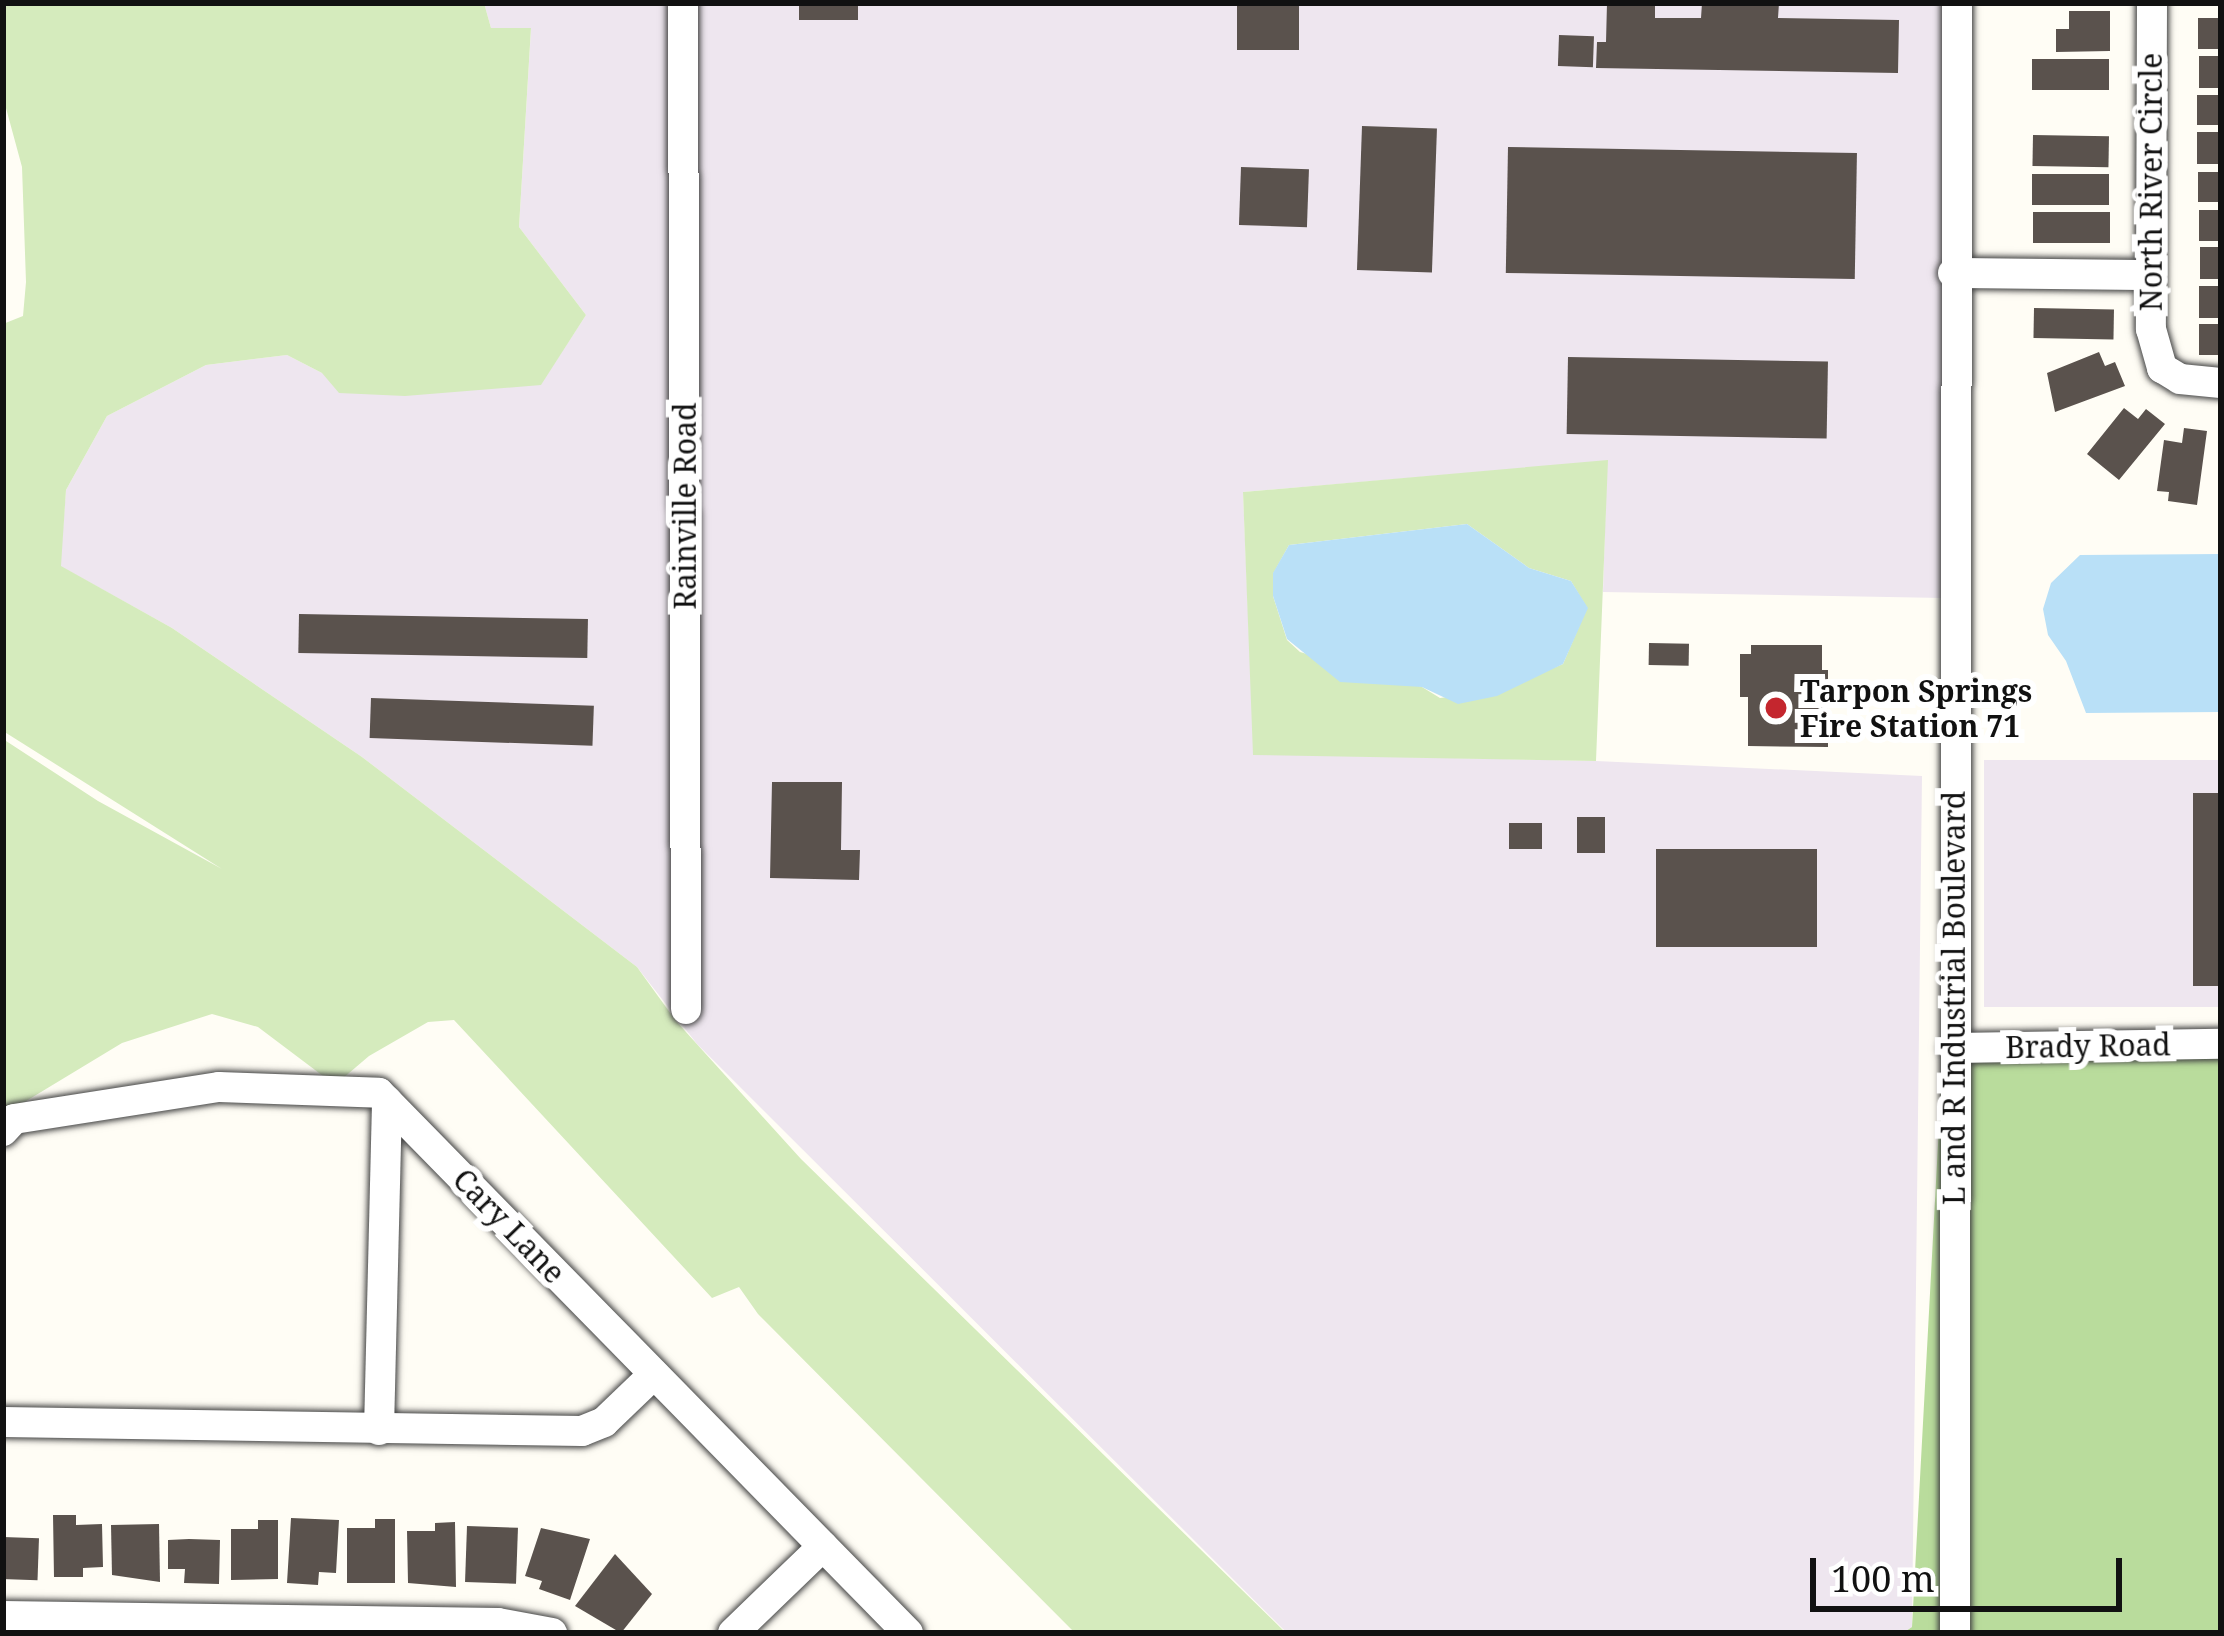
<!DOCTYPE html>
<html>
<head>
<meta charset="utf-8">
<style>
	body { margin:0 }
	#map { position:relative; width:2224px; height:1636px; overflow:hidden; background:#fffdf5; font-family:"Noto Serif",serif }
	div>[style] { position:absolute }
	.industrial>* { inset:0; background:#eee6ef; transform-origin:0 0 }
	.green>* { inset:0; background:#d5ebbd }
	.forest>* { inset:0; background:#b9dc9c; transform-origin:0 0 }
	.water>* { inset:0; background:#b9e0f7 }
	.building>* { inset:0; background:#5a524d; transform-origin:0 0 }
	.roads { filter:drop-shadow(0 0 3px #444) drop-shadow(0 0 3px #444) }
	.minor>* { height:30px; margin:-15px; padding:0 15px; transform-origin:15px; border-radius:15px; background:#fff }
	.dots>* { width:33px; height:33px; translate:-50% -50%; box-sizing:border-box; border:6px solid #fff; border-radius:50% }
	span { translate:-50% -50%; white-space:nowrap; text-align:center; line-height:1.15; -webkit-text-stroke:12px #fff; paint-order:stroke }
	.street-label { font-size:30px; color:#111 }
	.poi-label { font-size:30px; color:#111; font-weight:700 }
	.left { translate:0 -50%; text-align:left }
	.frame { position:absolute; inset:0; border:6px solid #111; pointer-events:none }
	.scale { position:absolute; left:1810px; top:1558px; width:312px; height:54px; box-sizing:border-box; border:6px solid #111; border-top:0; padding-left:15px; font-size:36px; line-height:42px; white-space:nowrap; color:#111; -webkit-text-stroke:9px #fff; paint-order:stroke }
</style>
</head>
<body>
<div id="map">
	<div class="industrial">
		<i style="clip-path:polygon(484px 3px,1946px 3px,1943px 598px,1603px 592px,1607px 461px,1243px 492px,1254px 754px,1596px 761px,1922px 776px,1912px 1627px,1903px 1633px,1287px 1633px,697px 1044px,637px 967px,362px 757px,172px 628px,60px 566px,66px 490px,107px 416px,206px 365px,287px 355px,322px 373px,477px 387px,541px 384px,586px 315px,519px 227px,531px 29px,491px 28px)"></i>
		<i style="left:2221px;top:760px;width:247px;height:237px;rotate:90deg"></i>
	</div>
	<div class="green">
		<i style="clip-path:polygon(3px 3px,484px 3px,491px 28px,531px 28px,519px 227px,586px 315px,541px 385px,405px 396px,339px 393px,322px 373px,287px 355px,206px 365px,107px 416px,66px 490px,61px 566px,172px 628px,362px 757px,637px 967px,676px 1021px,801px 1159px,1286px 1633px,1075px 1633px,758px 1314px,739px 1287px,712px 1298px,454px 1020px,428px 1022px,369px 1056px,342px 1079px,327px 1079px,258px 1027px,212px 1014px,122px 1043px,3px 1115px,3px 739px,98px 801px,222px 869px,3px 731px,3px 324px,23px 316px,26px 282px,22px 167px,3px 97px)"></i>
		<i style="clip-path:polygon(evenodd,1608px 460px,1596px 761px,1253px 755px,1243px 492px,1608px 460px,1467px 524px,1529px 568px,1571px 581px,1587px 608px,1563px 664px,1497px 691px,1440px 698px,1422px 687px,1300px 652px,1287px 640px,1273px 596px,1273px 574px,1289px 545px,1467px 524px)"></i>
	</div>
	<div class="forest">
		<i style="clip-path:polygon(1943px 1052px,1944px 1633px,1903px 1633px,1912px 1627px)"></i>
		<i style="left:2221px;top:1056px;width:577px;height:256px;rotate:90deg"></i>
	</div>
	<div class="water">
		<i style="clip-path:polygon(1467px 524px,1529px 568px,1571px 581px,1588px 608px,1563px 664px,1497px 696px,1458px 704px,1422px 687px,1340px 682px,1287px 639px,1273px 596px,1273px 573px,1289px 545px)"></i>
		<i style="clip-path:polygon(2221px 554px,2221px 712px,2086px 713px,2066px 661px,2048px 635px,2043px 609px,2051px 583px,2080px 555px)"></i>
	</div>
	<div class="building">
		<i style="left:799px;top:3px;width:59px;height:17px"></i>
		<i style="left:1237px;top:3px;width:62px;height:47px"></i>
		<i style="clip-path:polygon(1607px 3px,1655px 3px,1655px 18px,1701px 18px,1702px 3px,1779px 3px,1778px 18px,1899px 20px,1898px 73px,1596px 68px,1597px 42px,1606px 42px)"></i>
		<i style="clip-path:polygon(2069px 11px,2110px 11px,2110px 51px,2056px 52px,2056px 29px,2069px 29px)"></i>
		<i style="left:2198px;top:18px;width:23px;height:31px"></i>
		<i style="left:1559px;top:35px;width:35px;height:31px;rotate:2deg"></i>
		<i style="left:2199px;top:56px;width:22px;height:32px"></i>
		<i style="left:2032px;top:59px;width:77px;height:31px"></i>
		<i style="left:2197px;top:95px;width:24px;height:30px"></i>
		<i style="left:1362px;top:126px;width:75px;height:144px;rotate:2deg"></i>
		<i style="left:2197px;top:132px;width:24px;height:32px"></i>
		<i style="left:2033px;top:135px;width:76px;height:31px;rotate:1deg"></i>
		<i style="left:1508px;top:147px;width:349px;height:126px;rotate:1deg"></i>
		<i style="left:1241px;top:167px;width:68px;height:58px;rotate:2deg"></i>
		<i style="left:2198px;top:172px;width:23px;height:30px"></i>
		<i style="left:2032px;top:174px;width:77px;height:31px"></i>
		<i style="left:2199px;top:210px;width:22px;height:31px"></i>
		<i style="left:2033px;top:212px;width:77px;height:31px"></i>
		<i style="left:2200px;top:247px;width:21px;height:32px"></i>
		<i style="left:2199px;top:286px;width:22px;height:32px"></i>
		<i style="left:2034px;top:308px;width:80px;height:30px;rotate:1deg"></i>
		<i style="left:2199px;top:324px;width:22px;height:31px"></i>
		<i style="clip-path:polygon(2099px 352px,2105px 366px,2115px 362px,2125px 386px,2055px 412px,2047px 373px)"></i>
		<i style="left:1568px;top:357px;width:260px;height:77px;rotate:1deg"></i>
		<i style="clip-path:polygon(2124px 408px,2138px 419px,2146px 409px,2165px 424px,2119px 480px,2087px 454px)"></i>
		<i style="clip-path:polygon(2184px 428px,2207px 431px,2197px 505px,2168px 501px,2169px 492px,2157px 491px,2164px 440px,2182px 443px)"></i>
		<i style="left:299px;top:614px;width:289px;height:39px;rotate:1deg"></i>
		<i style="left:1649px;top:643px;width:40px;height:22px;rotate:1deg"></i>
		<i style="clip-path:polygon(1751px 645px,1822px 645px,1822px 670px,1828px 670px,1828px 747px,1748px 746px,1748px 697px,1740px 697px,1740px 654px,1751px 654px)"></i>
		<i style="left:371px;top:698px;width:223px;height:40px;rotate:2deg"></i>
		<i style="clip-path:polygon(772px 782px,842px 782px,841px 850px,860px 850px,859px 880px,770px 878px)"></i>
		<i style="left:2193px;top:793px;width:28px;height:193px"></i>
		<i style="left:1577px;top:817px;width:28px;height:36px"></i>
		<i style="left:1509px;top:823px;width:33px;height:26px"></i>
		<i style="left:1656px;top:849px;width:161px;height:98px"></i>
		<i style="clip-path:polygon(53px 1515px,76px 1515px,76px 1525px,102px 1524px,103px 1567px,83px 1568px,83px 1577px,54px 1577px)"></i>
		<i style="clip-path:polygon(291px 1518px,339px 1520px,336px 1573px,319px 1572px,318px 1585px,287px 1583px)"></i>
		<i style="clip-path:polygon(375px 1519px,395px 1519px,395px 1583px,347px 1583px,347px 1528px,375px 1528px)"></i>
		<i style="clip-path:polygon(258px 1520px,278px 1520px,278px 1579px,231px 1580px,231px 1529px,258px 1529px)"></i>
		<i style="clip-path:polygon(455px 1522px,456px 1587px,408px 1583px,407px 1531px,435px 1531px,435px 1523px)"></i>
		<i style="clip-path:polygon(159px 1524px,160px 1582px,112px 1575px,111px 1525px)"></i>
		<i style="left:467px;top:1526px;width:51px;height:56px;rotate:2deg"></i>
		<i style="clip-path:polygon(541px 1528px,590px 1539px,570px 1600px,539px 1589px,542px 1581px,525px 1576px)"></i>
		<i style="left:3px;top:1537px;width:36px;height:42px;rotate:2deg"></i>
		<i style="clip-path:polygon(189px 1539px,220px 1540px,219px 1584px,184px 1583px,185px 1569px,168px 1569px,168px 1540px)"></i>
		<i style="clip-path:polygon(615px 1554px,652px 1594px,621px 1633px,575px 1606px)"></i>
	</div>
	<div class="roads">
		<div class="minor">
			<i style="left:683px;top:3px;width:1006px;rotate:89.83deg"></i>
			<i style="left:2152px;top:3px;width:326px;rotate:90.2deg"></i>
			<i style="left:2151px;top:329px;width:41px;rotate:74.2deg"></i>
			<i style="left:2162px;top:368px;width:21px;rotate:31deg"></i>
			<i style="left:2180px;top:379px;width:41px;rotate:5.6deg"></i>
			<i style="left:1953px;top:273px;width:196px;rotate:0.6deg"></i>
			<i style="left:1954px;top:1048px;width:267px;rotate:-0.9deg"></i>
			<i style="left:3px;top:1131px;width:16px;rotate:-47deg"></i>
			<i style="left:14px;top:1119px;width:207px;rotate:-8.9deg"></i>
			<i style="left:219px;top:1087px;width:160px;rotate:2.1deg"></i>
			<i style="left:379px;top:1093px;width:756px;rotate:45.59deg"></i>
			<i style="left:3px;top:1422px;width:579px;rotate:0.89deg"></i>
			<i style="left:582px;top:1431px;width:24px;rotate:-22deg"></i>
			<i style="left:604px;top:1422px;width:69px;rotate:-43.8deg"></i>
			<i style="left:379px;top:1430px;width:329px;rotate:-88.6deg"></i>
			<i style="left:3px;top:1616px;width:495px;rotate:0.8deg"></i>
			<i style="left:498px;top:1623px;width:55px;rotate:10.5deg"></i>
			<i style="left:733px;top:1633px;width:125px;rotate:-44deg"></i>
			<i style="left:1955px;top:1633px;width:1630px;rotate:-89.93deg"></i>
		</div>
	</div>
	<div class="dots">
		<i style="left:1776px;top:708px;background:#c4262e"></i>
	</div>
	<div class="street-label">
		<span style="left:2151px;top:182px;rotate:-90deg">North River Circle</span>
		<span style="left:685px;top:506px;rotate:-90deg">Rainville Road</span>
		<span style="left:1954px;top:998px;rotate:-90deg">L and R Industrial Boulevard</span>
		<span style="left:2088px;top:1046px;rotate:-1deg">Brady Road</span>
		<span style="left:509px;top:1226px;rotate:46deg">Cary Lane</span>
	</div>
	<div class="poi-label">
		<span class="left" style="left:1800px;top:708px">Tarpon Springs<br>Fire Station 71</span>
	</div>
	<div class="frame"></div>
	<div class="scale">100 m</div>
</div>
</body>
</html>
